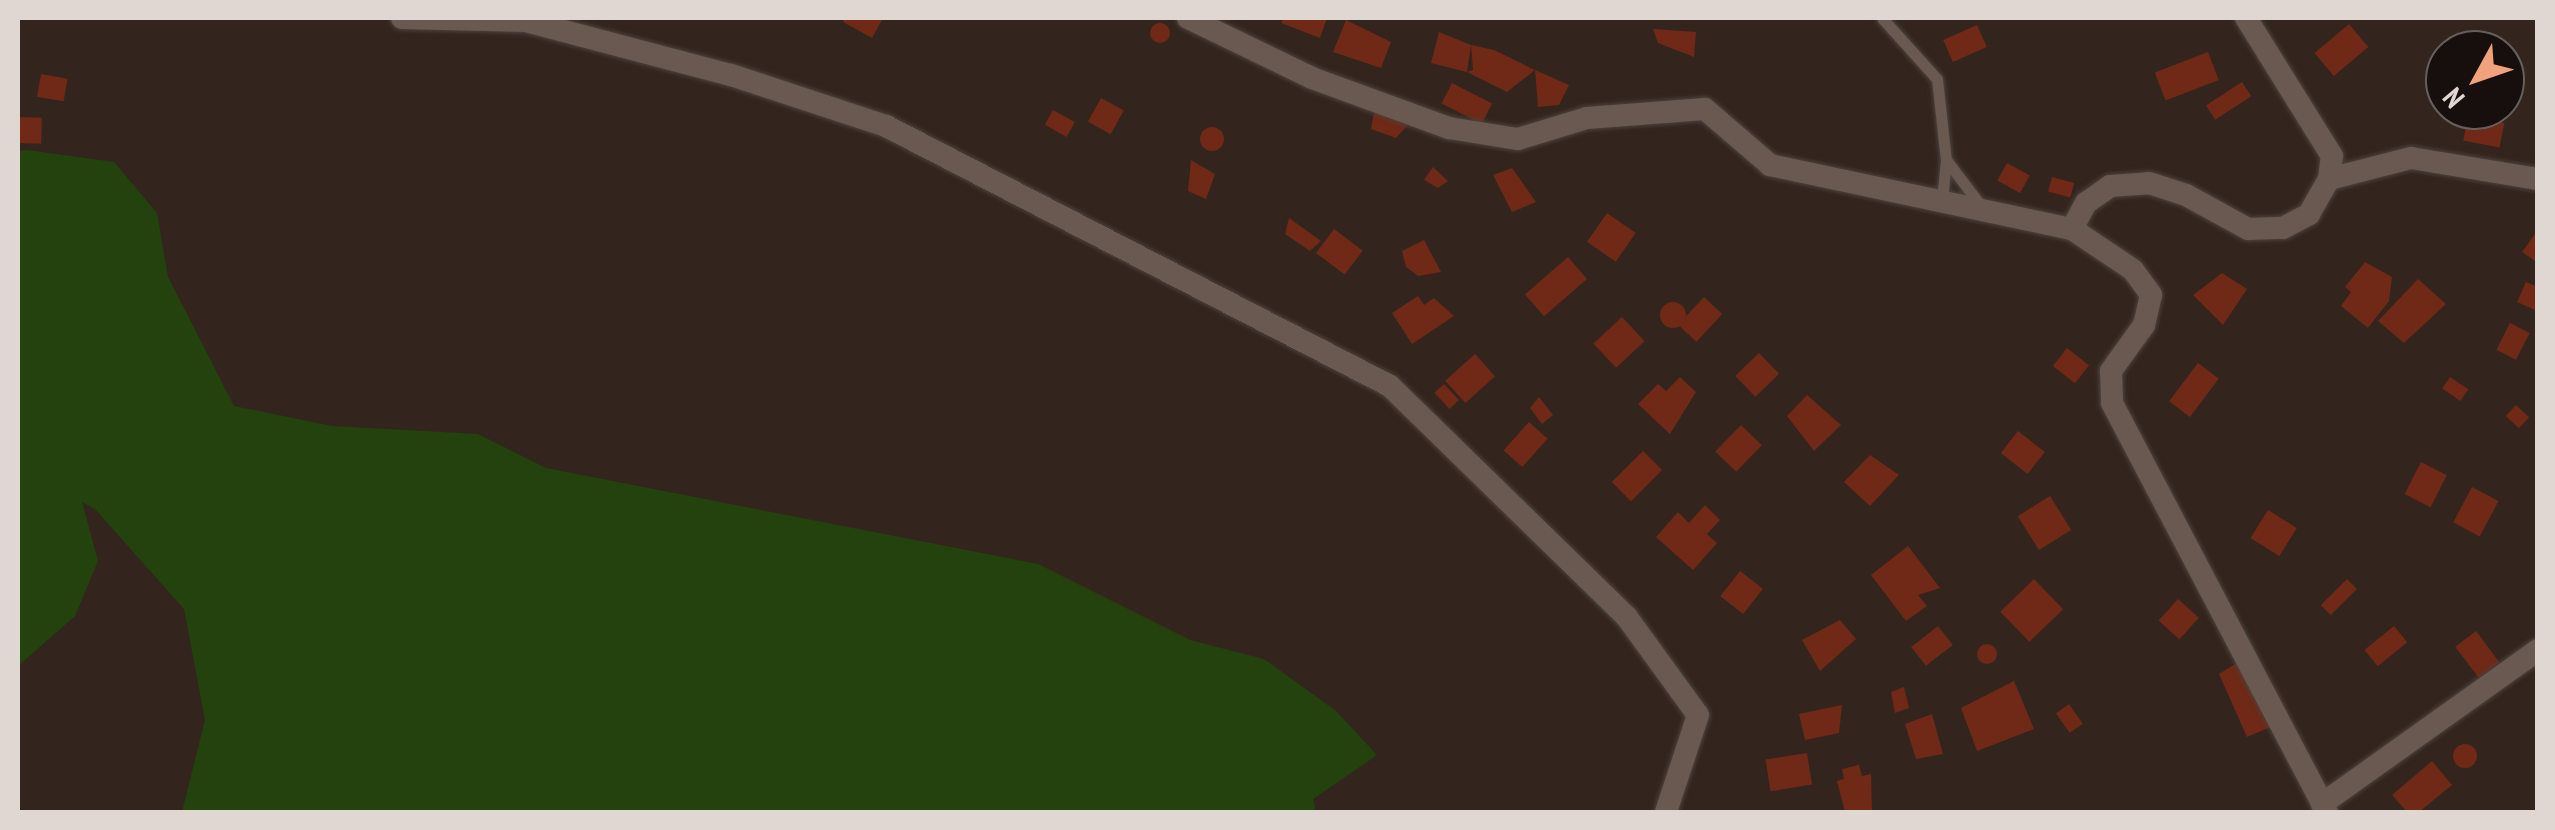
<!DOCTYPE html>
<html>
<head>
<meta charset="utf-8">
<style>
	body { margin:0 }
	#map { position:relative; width:2555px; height:830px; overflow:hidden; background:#33251e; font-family:"PT Sans Narrow",sans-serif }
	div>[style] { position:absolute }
	.green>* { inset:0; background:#23420d }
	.building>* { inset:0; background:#6f2916; transform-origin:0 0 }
	.round { border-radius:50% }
	.roads { filter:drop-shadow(0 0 2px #4d423d) drop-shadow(0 0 2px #4d423d) }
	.lane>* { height:11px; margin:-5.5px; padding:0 5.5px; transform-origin:5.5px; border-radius:5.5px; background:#695951 }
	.street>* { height:22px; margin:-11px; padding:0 11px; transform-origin:11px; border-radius:11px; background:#695951 }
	span { translate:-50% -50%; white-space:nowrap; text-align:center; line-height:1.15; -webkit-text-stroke:10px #160f0d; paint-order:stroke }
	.frame { position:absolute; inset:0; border:20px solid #e0d6d2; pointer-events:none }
	.north { position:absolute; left:2425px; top:30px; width:100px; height:100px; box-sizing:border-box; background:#160f0d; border:2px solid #675f5c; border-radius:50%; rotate:230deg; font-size:28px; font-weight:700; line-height:40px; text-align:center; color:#e0d6d2 }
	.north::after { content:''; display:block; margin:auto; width:35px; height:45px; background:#f1a17c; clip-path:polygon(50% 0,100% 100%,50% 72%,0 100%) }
</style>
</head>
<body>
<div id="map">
	<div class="green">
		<i style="clip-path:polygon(27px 150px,114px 162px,157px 213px,168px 277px,234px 406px,332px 426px,478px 434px,546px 468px,1038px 564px,1190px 640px,1264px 659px,1336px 711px,1377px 755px,1313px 799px,1316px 812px,182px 812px,205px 720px,184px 609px,96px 510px,82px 502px,98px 561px,75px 616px,18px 666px,18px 151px)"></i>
	</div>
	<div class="building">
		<i style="clip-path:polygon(845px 18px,883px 18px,872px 38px,843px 22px)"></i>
		<i style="clip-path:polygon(1284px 18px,1327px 18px,1320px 38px,1281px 23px)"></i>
		<i style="clip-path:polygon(1346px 20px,1391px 42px,1381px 68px,1333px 52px)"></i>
		<i class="round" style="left:1150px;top:23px;width:20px;height:20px"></i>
		<i style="left:2349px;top:24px;width:30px;height:45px;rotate:50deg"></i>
		<i style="left:1977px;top:25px;width:24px;height:37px;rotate:66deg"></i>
		<i style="clip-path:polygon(1653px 29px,1696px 32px,1694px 57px,1658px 43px)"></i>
		<i style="clip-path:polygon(1439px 32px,1471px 45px,1467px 72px,1431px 63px)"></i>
		<i style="clip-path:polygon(1471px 45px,1494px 50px,1535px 70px,1507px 92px,1467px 72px,1473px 70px)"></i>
		<i style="left:2208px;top:52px;width:30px;height:57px;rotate:69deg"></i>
		<i style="clip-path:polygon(2511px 63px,2522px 83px,2505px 93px,2505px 67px)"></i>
		<i style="clip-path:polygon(1535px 70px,1569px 85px,1559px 105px,1538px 107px)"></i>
		<i style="left:41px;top:74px;width:27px;height:23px;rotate:10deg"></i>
		<i style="left:2242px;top:82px;width:17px;height:43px;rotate:57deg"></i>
		<i style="left:1452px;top:83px;width:45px;height:23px;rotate:27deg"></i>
		<i style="left:1101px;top:98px;width:26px;height:27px;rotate:29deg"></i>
		<i style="clip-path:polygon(1375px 107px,1408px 125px,1396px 138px,1371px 129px)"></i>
		<i style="left:1053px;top:110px;width:25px;height:17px;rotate:29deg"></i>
		<i style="left:2468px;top:116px;width:37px;height:25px;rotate:11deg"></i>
		<i style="left:18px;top:117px;width:24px;height:26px;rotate:2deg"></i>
		<i class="round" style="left:1200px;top:127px;width:24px;height:24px"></i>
		<i style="clip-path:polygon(1191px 160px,1215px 174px,1206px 199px,1188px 191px)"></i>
		<i style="left:2007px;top:163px;width:26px;height:20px;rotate:29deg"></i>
		<i style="clip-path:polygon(1433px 167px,1448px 181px,1438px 188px,1424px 180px)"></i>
		<i style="clip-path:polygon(1512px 168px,1536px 202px,1512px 212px,1493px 175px)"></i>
		<i style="left:2052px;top:177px;width:23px;height:15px;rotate:15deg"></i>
		<i style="left:1607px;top:213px;width:35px;height:35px;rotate:35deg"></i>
		<i style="clip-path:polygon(1289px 218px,1321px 241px,1310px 251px,1285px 234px)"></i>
		<i style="left:1334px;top:229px;width:36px;height:30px;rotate:37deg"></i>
		<i style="clip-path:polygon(2538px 230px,2538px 263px,2522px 252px)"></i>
		<i style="clip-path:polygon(1424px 240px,1441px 272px,1418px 276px,1406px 267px,1402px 251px)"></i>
		<i style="left:1568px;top:257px;width:29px;height:57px;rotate:49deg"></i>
		<i style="clip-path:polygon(2365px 262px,2392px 277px,2389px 301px,2368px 328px,2341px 306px,2351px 292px,2345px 287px)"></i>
		<i style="clip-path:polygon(2222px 273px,2247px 289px,2223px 325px,2193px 295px)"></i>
		<i style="clip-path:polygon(2418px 279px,2446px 304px,2404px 343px,2378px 321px)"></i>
		<i style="clip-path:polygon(2526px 282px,2538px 287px,2535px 310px,2517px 302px)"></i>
		<i style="clip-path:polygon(1418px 296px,1424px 305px,1434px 298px,1454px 316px,1412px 344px,1392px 313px)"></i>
		<i style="left:1704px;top:297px;width:25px;height:38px;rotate:43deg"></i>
		<i class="round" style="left:1660px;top:302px;width:26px;height:26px"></i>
		<i style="left:1622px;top:317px;width:33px;height:39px;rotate:47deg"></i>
		<i style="left:2510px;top:323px;width:22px;height:30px;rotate:27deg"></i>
		<i style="left:2067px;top:348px;width:28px;height:23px;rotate:38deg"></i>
		<i style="left:1759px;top:353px;width:29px;height:33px;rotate:46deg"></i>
		<i style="left:1475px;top:354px;width:30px;height:40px;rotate:48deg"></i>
		<i style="left:2198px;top:363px;width:26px;height:48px;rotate:37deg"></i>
		<i style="clip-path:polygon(1680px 377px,1696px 392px,1670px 434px,1638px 404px,1658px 384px,1666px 391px)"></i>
		<i style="left:2450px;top:377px;width:22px;height:14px;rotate:34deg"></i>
		<i style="left:1444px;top:384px;width:22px;height:13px;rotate:47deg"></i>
		<i style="clip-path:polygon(1807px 395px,1841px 425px,1814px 451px,1787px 416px)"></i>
		<i style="clip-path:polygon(1539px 397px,1553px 415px,1542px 424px,1530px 408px)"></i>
		<i style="left:2516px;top:405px;width:18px;height:15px;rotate:43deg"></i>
		<i style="left:1529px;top:422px;width:25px;height:38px;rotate:42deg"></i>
		<i style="left:1741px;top:425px;width:29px;height:37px;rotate:44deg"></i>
		<i style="left:2018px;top:431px;width:34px;height:28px;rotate:38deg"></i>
		<i style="left:1643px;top:451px;width:27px;height:44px;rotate:45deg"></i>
		<i style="clip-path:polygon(1870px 455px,1899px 475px,1870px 506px,1844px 482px)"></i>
		<i style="left:2421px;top:462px;width:29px;height:36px;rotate:27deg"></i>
		<i style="left:2472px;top:487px;width:30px;height:40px;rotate:28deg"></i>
		<i style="left:2050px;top:496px;width:40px;height:38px;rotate:58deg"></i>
		<i style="clip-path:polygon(1705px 505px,1720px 520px,1707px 534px,1717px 543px,1693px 570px,1656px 537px,1678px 512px,1689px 523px)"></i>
		<i style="left:2268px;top:510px;width:34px;height:33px;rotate:32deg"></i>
		<i style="clip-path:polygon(1908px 546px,1940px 588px,1918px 595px,1927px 606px,1906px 621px,1871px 575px)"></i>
		<i style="left:1740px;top:571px;width:29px;height:32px;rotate:38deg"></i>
		<i style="left:2034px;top:579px;width:42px;height:47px;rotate:46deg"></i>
		<i style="left:2347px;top:579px;width:14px;height:37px;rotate:45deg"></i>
		<i style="left:2178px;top:599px;width:28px;height:29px;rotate:42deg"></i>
		<i style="clip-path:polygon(1840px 620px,1856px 639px,1820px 671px,1802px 640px)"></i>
		<i style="left:1938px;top:626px;width:24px;height:34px;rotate:52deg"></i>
		<i style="left:2394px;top:626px;width:21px;height:38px;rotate:51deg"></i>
		<i style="left:2476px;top:631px;width:39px;height:26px;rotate:53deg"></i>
		<i class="round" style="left:1977px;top:644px;width:20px;height:20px"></i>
		<i style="clip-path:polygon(2240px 661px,2273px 726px,2247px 737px,2219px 674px)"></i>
		<i style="clip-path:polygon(2014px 681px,2034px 729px,1977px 751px,1961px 708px)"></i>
		<i style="clip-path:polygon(1904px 687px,1909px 708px,1895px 713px,1891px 692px)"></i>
		<i style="left:2069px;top:704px;width:24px;height:16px;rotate:55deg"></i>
		<i style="clip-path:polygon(1842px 705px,1839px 733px,1805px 740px,1799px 714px)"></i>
		<i style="clip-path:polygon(1932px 714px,1943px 754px,1916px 759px,1905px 724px)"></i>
		<i class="round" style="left:2453px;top:744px;width:24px;height:24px"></i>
		<i style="left:1807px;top:753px;width:32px;height:42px;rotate:81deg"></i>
		<i style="clip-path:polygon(2432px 761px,2452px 785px,2419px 812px,2407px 812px,2392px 795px)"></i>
		<i style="clip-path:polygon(1859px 765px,1862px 776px,1871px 774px,1872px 811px,1845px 812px,1837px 781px,1844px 779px,1842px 769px)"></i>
	</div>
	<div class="roads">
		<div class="lane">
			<i style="left:1882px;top:18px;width:82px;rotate:48deg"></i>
			<i style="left:1937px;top:79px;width:81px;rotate:83.7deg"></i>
			<i style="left:1946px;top:160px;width:40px;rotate:95.7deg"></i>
			<i style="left:1947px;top:161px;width:56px;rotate:52.9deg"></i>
		</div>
		<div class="street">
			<i style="left:402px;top:18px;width:124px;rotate:1.4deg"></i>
			<i style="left:526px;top:21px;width:212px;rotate:14.8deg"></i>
			<i style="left:731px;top:75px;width:163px;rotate:18.2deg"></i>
			<i style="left:886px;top:126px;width:567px;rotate:27.29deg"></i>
			<i style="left:1390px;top:386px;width:330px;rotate:44.3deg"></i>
			<i style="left:1626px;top:616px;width:122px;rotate:54deg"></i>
			<i style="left:1698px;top:715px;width:102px;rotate:108.3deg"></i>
			<i style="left:1188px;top:18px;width:138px;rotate:25.8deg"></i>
			<i style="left:1312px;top:78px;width:146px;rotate:20.1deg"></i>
			<i style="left:1449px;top:128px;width:70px;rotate:9.1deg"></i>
			<i style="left:1518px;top:139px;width:72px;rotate:-16.9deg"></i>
			<i style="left:1587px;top:118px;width:118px;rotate:-4.4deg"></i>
			<i style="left:1705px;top:109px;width:86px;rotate:40.7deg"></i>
			<i style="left:1770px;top:165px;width:309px;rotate:12deg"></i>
			<i style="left:2072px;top:229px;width:73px;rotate:33.9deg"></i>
			<i style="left:2133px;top:270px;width:31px;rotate:54deg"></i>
			<i style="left:2151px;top:295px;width:31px;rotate:103deg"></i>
			<i style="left:2144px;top:325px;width:57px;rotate:125.7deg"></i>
			<i style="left:2111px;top:371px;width:32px;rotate:88deg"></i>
			<i style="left:2112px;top:403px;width:462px;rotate:62.3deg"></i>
			<i style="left:2329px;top:179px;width:85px;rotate:-14.4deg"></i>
			<i style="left:2411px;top:158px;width:129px;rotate:9.4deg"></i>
			<i style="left:2072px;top:229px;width:30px;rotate:-62deg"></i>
			<i style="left:2086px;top:203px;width:29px;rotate:-35deg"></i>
			<i style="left:2110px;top:186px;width:39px;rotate:-4deg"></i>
			<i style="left:2149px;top:183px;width:39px;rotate:18deg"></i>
			<i style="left:2186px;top:195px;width:71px;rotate:28.7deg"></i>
			<i style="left:2248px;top:229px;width:35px;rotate:-2deg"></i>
			<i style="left:2283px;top:228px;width:30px;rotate:-28deg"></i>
			<i style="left:2309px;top:214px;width:40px;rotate:-60.3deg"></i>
			<i style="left:2329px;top:179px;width:23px;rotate:-83deg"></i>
			<i style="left:2332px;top:156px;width:163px;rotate:-121.9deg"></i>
			<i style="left:2322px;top:804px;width:265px;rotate:-35.5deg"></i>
		</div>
	</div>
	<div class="frame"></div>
	<div class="north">N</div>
</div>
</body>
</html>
